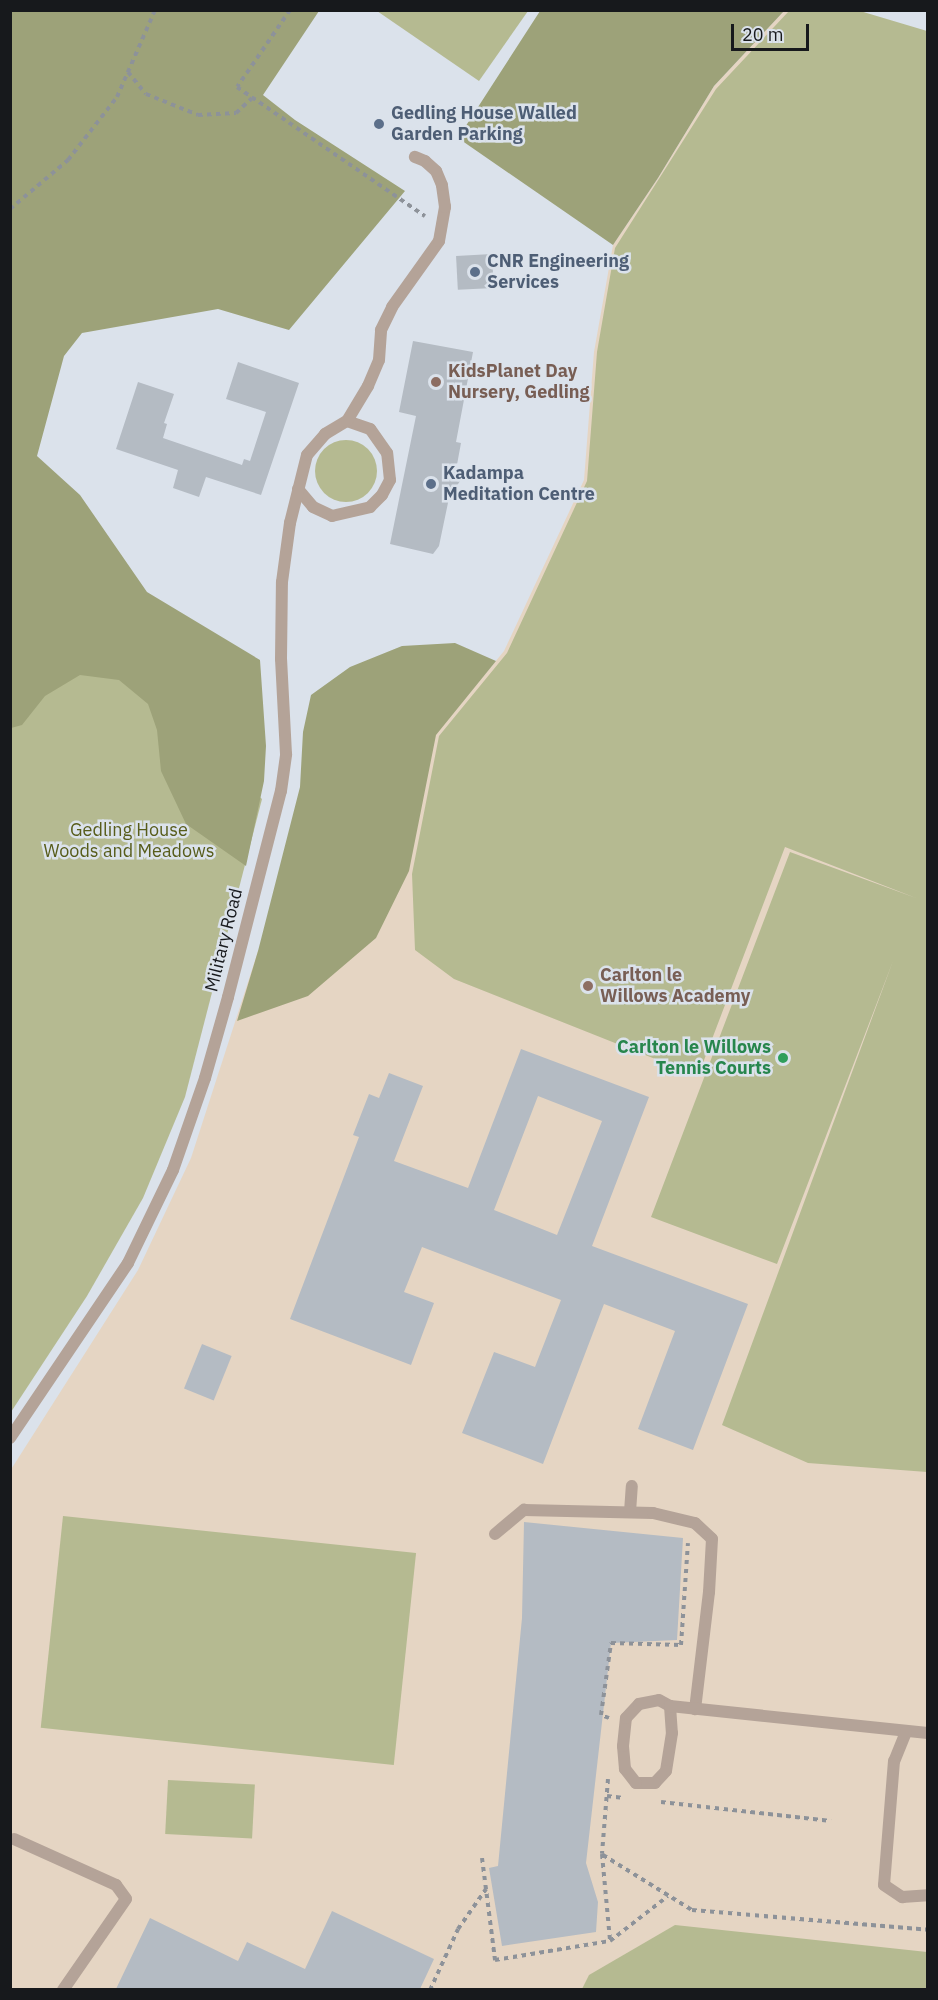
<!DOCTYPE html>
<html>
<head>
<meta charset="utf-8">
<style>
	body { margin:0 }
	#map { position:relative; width:938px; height:2000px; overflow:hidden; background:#dbe2eb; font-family:"IBM Plex Sans",sans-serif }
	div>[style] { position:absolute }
	.education>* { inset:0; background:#e5d5c3 }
	.green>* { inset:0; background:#b5ba91; transform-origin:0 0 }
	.round { border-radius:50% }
	.forest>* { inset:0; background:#9da279 }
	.building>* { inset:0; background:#b4bbc3; transform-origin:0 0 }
	.path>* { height:4px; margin-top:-2px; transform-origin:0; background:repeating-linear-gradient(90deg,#8d9299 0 4.5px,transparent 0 9px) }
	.service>* { height:12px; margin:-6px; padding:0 6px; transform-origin:6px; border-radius:6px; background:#b4a398 }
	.dots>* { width:16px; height:16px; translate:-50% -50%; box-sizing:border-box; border:3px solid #dbe2eb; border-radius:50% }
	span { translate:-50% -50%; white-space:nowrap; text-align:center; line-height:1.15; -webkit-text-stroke:5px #dbe2eb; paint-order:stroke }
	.service-label { font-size:18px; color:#4e5e75; font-weight:700 }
	.left { translate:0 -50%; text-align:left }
	.education-label { font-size:18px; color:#785e54; font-weight:700 }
	.park-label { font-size:18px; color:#575c1a }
	.street-label { font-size:18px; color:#17191c }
	.leisure-label { font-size:18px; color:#27864d; font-weight:700 }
	.right { translate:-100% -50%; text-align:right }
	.frame { position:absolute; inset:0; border:12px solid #17191c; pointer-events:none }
	.scale { position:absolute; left:731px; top:24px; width:78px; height:27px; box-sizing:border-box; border:3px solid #17191c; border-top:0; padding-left:8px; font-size:18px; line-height:21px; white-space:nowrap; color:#17191c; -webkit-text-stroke:4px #dbe2eb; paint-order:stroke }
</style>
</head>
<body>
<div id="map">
	<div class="education">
		<i style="clip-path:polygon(784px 11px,861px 11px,927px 41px,927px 1989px,11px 1989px,10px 1471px,138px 1270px,191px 1158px,258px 951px,504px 651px,584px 480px,594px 352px,613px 245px,658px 178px,714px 86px)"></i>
	</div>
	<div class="green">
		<i style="clip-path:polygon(377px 11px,528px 11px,479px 81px)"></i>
		<i style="clip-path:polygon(789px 11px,860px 11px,927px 31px,927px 1472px,808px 1463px,722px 1425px,893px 961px,777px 1264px,651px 1217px,790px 852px,916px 898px,785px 847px,698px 1076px,454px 979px,415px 950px,412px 874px,439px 736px,507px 653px,587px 481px,597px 352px,615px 248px,716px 89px)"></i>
		<i class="round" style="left:315px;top:440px;width:62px;height:62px"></i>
		<i style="clip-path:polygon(11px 581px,262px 799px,185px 1097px,143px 1198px,87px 1296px,11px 1412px)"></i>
		<i style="left:63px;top:1516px;width:355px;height:213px;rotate:6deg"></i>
		<i style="left:168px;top:1780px;width:87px;height:54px;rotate:3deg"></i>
		<i style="clip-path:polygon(675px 1925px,927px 1952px,927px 1989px,582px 1989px,589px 1975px)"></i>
	</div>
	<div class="forest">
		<i style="clip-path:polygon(11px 10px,319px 11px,263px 95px,295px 120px,405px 191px,289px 330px,218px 309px,82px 333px,64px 356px,37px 456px,80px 495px,147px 592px,260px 660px,266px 746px,264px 781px,246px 866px,186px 824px,161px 771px,157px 730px,148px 704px,119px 680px,80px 675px,45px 696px,22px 725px,11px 728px)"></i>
		<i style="clip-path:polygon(540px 11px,784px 11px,714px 86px,658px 178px,613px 245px,458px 138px)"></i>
		<i style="clip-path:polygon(455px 643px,496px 661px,436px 735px,409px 871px,376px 938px,308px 996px,237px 1021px,258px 951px,300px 787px,303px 732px,311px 695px,350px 667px,402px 646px)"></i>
	</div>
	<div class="building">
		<i style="left:492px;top:254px;width:34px;height:36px;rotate:87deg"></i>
		<i style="clip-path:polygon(413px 341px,473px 352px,456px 442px,461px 443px,456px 470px,460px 481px,449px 498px,439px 546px,433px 554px,390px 544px,416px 416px,399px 412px)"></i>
		<i style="clip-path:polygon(238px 362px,299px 383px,261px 495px,206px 477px,199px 497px,173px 488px,178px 470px,116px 449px,138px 382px,174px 394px,164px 423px,167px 424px,163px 438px,242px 465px,244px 459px,250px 461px,266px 412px,226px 399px)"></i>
		<i style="clip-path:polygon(evenodd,521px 1049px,649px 1097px,592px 1246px,748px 1304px,693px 1450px,638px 1429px,675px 1331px,604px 1304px,543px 1464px,462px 1433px,494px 1352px,535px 1367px,561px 1300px,422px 1247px,404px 1292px,434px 1303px,411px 1365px,290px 1319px,359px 1137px,353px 1135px,369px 1094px,379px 1098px,389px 1073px,423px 1086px,394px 1161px,468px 1188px,521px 1049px,538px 1096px,602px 1121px,557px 1235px,494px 1210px,538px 1096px)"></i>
		<i style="left:202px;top:1344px;width:32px;height:48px;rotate:22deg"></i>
		<i style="clip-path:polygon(524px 1522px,683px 1538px,677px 1640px,611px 1643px,586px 1863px,598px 1902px,596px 1932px,502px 1946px,489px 1868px,498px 1866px,522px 1618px)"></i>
		<i style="clip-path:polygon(332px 1911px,434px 1959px,420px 1989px,116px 1989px,150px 1918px,238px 1961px,247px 1942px,305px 1969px)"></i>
	</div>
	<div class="path">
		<i style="left:290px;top:10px;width:93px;rotate:124.5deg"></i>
		<i style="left:237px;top:87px;width:228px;rotate:34.5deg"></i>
		<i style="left:128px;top:72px;width:28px;rotate:51deg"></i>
		<i style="left:146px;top:94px;width:56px;rotate:22deg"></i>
		<i style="left:198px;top:115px;width:38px;rotate:-3deg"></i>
		<i style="left:236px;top:113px;width:22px;rotate:-43deg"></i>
		<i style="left:10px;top:209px;width:76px;rotate:-40.2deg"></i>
		<i style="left:68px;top:160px;width:80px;rotate:-52.1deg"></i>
		<i style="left:117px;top:97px;width:95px;rotate:-66.4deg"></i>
		<i style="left:609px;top:1718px;width:9px;rotate:-159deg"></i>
		<i style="left:601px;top:1715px;width:73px;rotate:-82.1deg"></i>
		<i style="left:611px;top:1643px;width:70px;rotate:1.6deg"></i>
		<i style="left:681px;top:1645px;width:102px;rotate:-86.1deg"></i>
		<i style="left:608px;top:1779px;width:75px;rotate:94.6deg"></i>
		<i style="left:602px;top:1854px;width:87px;rotate:84.7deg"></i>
		<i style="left:610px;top:1941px;width:73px;rotate:-37.8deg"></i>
		<i style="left:607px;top:1796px;width:17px;rotate:7deg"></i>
		<i style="left:661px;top:1802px;width:171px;rotate:6.4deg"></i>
		<i style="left:603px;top:1855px;width:105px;rotate:31.7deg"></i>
		<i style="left:692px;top:1910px;width:237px;rotate:4.8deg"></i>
		<i style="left:482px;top:1858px;width:103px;rotate:82.7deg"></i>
		<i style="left:495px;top:1960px;width:117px;rotate:-9.4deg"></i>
		<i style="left:430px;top:1990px;width:67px;rotate:-65.3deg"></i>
		<i style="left:458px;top:1929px;width:49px;rotate:-55deg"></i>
	</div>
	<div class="service">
		<i style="left:298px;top:489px;width:23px;rotate:50deg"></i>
		<i style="left:313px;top:507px;width:21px;rotate:25deg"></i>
		<i style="left:332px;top:516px;width:39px;rotate:-13deg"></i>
		<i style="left:370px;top:507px;width:17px;rotate:-45deg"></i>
		<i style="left:382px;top:495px;width:17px;rotate:-62deg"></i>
		<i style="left:390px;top:480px;width:27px;rotate:-96deg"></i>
		<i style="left:387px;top:453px;width:29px;rotate:-125deg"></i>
		<i style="left:370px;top:429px;width:24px;rotate:-161deg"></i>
		<i style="left:10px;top:1438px;width:211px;rotate:-56deg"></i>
		<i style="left:128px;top:1263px;width:103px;rotate:-64.2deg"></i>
		<i style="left:173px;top:1170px;width:97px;rotate:-70.8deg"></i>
		<i style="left:205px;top:1078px;width:84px;rotate:-74.1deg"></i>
		<i style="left:228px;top:997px;width:213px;rotate:-75.6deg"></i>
		<i style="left:281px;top:791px;width:37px;rotate:-82deg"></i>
		<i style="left:286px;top:754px;width:95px;rotate:-93deg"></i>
		<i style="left:281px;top:659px;width:77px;rotate:-89.3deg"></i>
		<i style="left:282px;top:582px;width:60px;rotate:-82.3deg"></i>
		<i style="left:290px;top:523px;width:70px;rotate:-76deg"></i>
		<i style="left:307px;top:455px;width:28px;rotate:-49deg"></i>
		<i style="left:325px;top:434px;width:26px;rotate:-31deg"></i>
		<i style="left:347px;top:421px;width:41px;rotate:-59deg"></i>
		<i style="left:368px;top:386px;width:28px;rotate:-67deg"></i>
		<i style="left:379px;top:360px;width:30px;rotate:-86deg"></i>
		<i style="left:381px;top:330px;width:25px;rotate:-64deg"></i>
		<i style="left:392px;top:307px;width:81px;rotate:-54.5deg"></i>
		<i style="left:439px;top:241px;width:35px;rotate:-80deg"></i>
		<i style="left:445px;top:207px;width:22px;rotate:-98deg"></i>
		<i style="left:442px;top:185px;width:15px;rotate:-113deg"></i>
		<i style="left:436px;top:171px;width:15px;rotate:-138deg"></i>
		<i style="left:425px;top:161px;width:11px;rotate:-158deg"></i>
		<i style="left:630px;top:1512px;width:26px;rotate:-86deg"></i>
		<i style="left:495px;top:1534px;width:38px;rotate:-40deg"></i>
		<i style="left:524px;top:1510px;width:129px;rotate:1.3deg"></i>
		<i style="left:653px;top:1513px;width:43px;rotate:13.4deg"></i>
		<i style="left:695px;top:1523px;width:23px;rotate:43deg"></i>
		<i style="left:712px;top:1539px;width:53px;rotate:93.2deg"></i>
		<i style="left:709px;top:1592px;width:118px;rotate:96.8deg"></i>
		<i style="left:659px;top:1700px;width:13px;rotate:29deg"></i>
		<i style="left:670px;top:1706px;width:27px;rotate:86deg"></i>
		<i style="left:672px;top:1733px;width:38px;rotate:99deg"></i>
		<i style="left:666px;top:1771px;width:16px;rotate:133deg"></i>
		<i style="left:655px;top:1783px;width:19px;rotate:180deg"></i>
		<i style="left:636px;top:1783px;width:18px;rotate:-128deg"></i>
		<i style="left:625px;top:1769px;width:23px;rotate:-95deg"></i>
		<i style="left:623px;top:1746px;width:28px;rotate:-84deg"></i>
		<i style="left:626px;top:1718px;width:19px;rotate:-47deg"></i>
		<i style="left:639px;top:1704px;width:20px;rotate:-11deg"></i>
		<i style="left:670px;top:1706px;width:259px;rotate:6deg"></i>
		<i style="left:906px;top:1732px;width:31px;rotate:112deg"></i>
		<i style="left:894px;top:1761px;width:124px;rotate:94.6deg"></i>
		<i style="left:884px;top:1885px;width:22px;rotate:34deg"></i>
		<i style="left:902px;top:1897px;width:26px;rotate:-4deg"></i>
		<i style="left:14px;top:1839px;width:112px;rotate:24.3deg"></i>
		<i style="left:116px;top:1885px;width:17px;rotate:54deg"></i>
		<i style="left:126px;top:1899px;width:111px;rotate:124.7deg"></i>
	</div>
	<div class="dots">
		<i style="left:379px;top:124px;background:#5c6f8a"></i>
		<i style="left:475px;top:272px;background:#5c6f8a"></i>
		<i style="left:436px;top:382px;background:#8d6e63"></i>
		<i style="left:431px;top:484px;background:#5c6f8a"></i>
		<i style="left:588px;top:986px;background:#8d6e63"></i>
		<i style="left:783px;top:1058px;background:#2e9e5b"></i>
	</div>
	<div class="service-label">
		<span class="left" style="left:391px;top:124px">Gedling House Walled<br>Garden Parking</span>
		<span class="left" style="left:487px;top:272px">CNR Engineering<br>Services</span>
		<span class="left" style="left:443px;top:484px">Kadampa<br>Meditation Centre</span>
	</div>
	<div class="education-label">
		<span class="left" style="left:448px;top:382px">KidsPlanet Day<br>Nursery, Gedling</span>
		<span class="left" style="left:600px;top:986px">Carlton le<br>Willows Academy</span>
	</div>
	<div class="park-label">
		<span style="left:129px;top:841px">Gedling House<br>Woods and Meadows</span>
	</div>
	<div class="street-label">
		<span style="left:224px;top:940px;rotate:-76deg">Military Road</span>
	</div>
	<div class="leisure-label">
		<span class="right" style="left:771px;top:1058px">Carlton le Willows<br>Tennis Courts</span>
	</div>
	<div class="frame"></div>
	<div class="scale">20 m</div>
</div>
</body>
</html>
